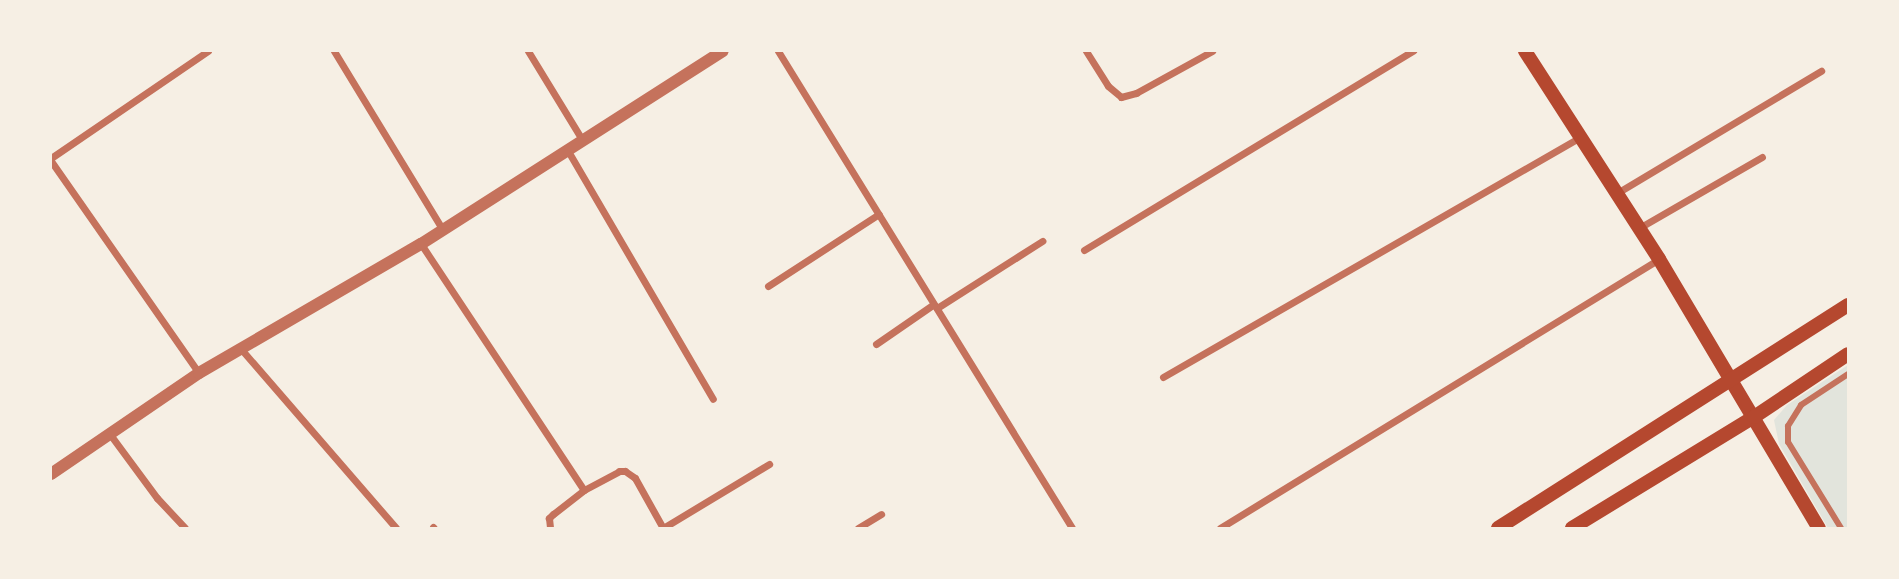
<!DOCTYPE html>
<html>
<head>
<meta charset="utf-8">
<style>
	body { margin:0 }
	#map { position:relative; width:1899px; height:579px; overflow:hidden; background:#f6efe4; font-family:"Asap Condensed",sans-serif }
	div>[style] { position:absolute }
	.green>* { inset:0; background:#e2e4dc }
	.pedestrian>* { height:6px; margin:-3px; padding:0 3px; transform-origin:3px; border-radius:3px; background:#c5725c }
	.minor>* { height:7px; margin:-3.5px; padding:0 3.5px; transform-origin:3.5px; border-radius:3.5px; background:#c5725c }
	.tertiary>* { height:12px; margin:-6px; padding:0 6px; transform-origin:6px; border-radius:6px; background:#c5725c }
	.secondary>* { height:14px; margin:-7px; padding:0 7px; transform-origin:7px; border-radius:7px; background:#b5482f }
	span { translate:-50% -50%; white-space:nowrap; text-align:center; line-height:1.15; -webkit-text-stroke:7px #f6efe4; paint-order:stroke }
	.frame { position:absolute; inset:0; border:52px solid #f6efe4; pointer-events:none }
</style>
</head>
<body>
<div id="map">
	<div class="green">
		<i style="clip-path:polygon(1848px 365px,1848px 528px,1828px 528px,1779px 444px,1774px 420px,1787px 405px)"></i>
	</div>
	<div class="pedestrian">
		<i style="left:1841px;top:528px;width:101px;rotate:-121.6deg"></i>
		<i style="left:1788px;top:442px;width:16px;rotate:-90deg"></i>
		<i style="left:1788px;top:426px;width:25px;rotate:-58deg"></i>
		<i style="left:1801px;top:405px;width:56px;rotate:-33.4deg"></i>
	</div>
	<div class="minor">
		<i style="left:334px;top:51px;width:210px;rotate:58.7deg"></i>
		<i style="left:528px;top:51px;width:105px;rotate:58.6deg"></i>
		<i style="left:778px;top:51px;width:560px;rotate:58.35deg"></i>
		<i style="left:1086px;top:51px;width:41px;rotate:57.8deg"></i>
		<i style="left:1108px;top:86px;width:17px;rotate:40deg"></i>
		<i style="left:1121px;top:97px;width:16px;rotate:-15deg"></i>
		<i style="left:1136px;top:93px;width:87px;rotate:-28.9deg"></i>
		<i style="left:568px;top:151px;width:287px;rotate:59.7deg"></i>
		<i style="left:51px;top:158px;width:190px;rotate:-34.3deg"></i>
		<i style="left:51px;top:161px;width:259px;rotate:55.1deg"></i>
		<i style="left:1617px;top:193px;width:238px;rotate:-30.9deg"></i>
		<i style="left:1639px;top:228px;width:142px;rotate:-30deg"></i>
		<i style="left:421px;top:244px;width:295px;rotate:56.5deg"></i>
		<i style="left:584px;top:490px;width:39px;rotate:142deg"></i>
		<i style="left:553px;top:514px;width:6px;rotate:135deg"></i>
		<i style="left:549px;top:518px;width:10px;rotate:84deg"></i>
		<i style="left:1084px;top:250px;width:385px;rotate:-31.2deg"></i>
		<i style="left:768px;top:286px;width:132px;rotate:-33deg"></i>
		<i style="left:937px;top:308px;width:125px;rotate:-32.5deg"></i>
		<i style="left:876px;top:344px;width:70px;rotate:-34.6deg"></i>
		<i style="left:241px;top:349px;width:237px;rotate:49.1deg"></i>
		<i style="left:1163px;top:377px;width:482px;rotate:-29.9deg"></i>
		<i style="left:109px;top:433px;width:81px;rotate:53.6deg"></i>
		<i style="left:157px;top:498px;width:41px;rotate:47deg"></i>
		<i style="left:584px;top:490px;width:40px;rotate:-28deg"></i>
		<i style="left:619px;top:471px;width:6px"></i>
		<i style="left:625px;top:471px;width:12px;rotate:35deg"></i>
		<i style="left:635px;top:478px;width:57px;rotate:60.8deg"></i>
		<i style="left:433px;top:527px;width:1px;rotate:45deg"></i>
		<i style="left:663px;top:528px;width:124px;rotate:-31.1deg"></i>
		<i style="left:858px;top:528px;width:27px;rotate:-31deg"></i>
		<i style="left:1220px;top:528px;width:515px;rotate:-31.5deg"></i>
	</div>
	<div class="tertiary">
		<i style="left:51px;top:474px;width:179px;rotate:-34.3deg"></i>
		<i style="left:199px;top:373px;width:257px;rotate:-30.2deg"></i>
		<i style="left:421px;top:244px;width:358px;rotate:-32.6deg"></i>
	</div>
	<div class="secondary">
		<i style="left:1525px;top:51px;width:247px;rotate:57.2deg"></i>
		<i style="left:1659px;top:259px;width:313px;rotate:59.3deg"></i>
		<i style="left:1498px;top:528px;width:415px;rotate:-32.5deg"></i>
		<i style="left:1572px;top:528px;width:213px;rotate:-31.4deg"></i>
		<i style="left:1754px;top:417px;width:113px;rotate:-33.8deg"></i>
	</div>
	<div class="frame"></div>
</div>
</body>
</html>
